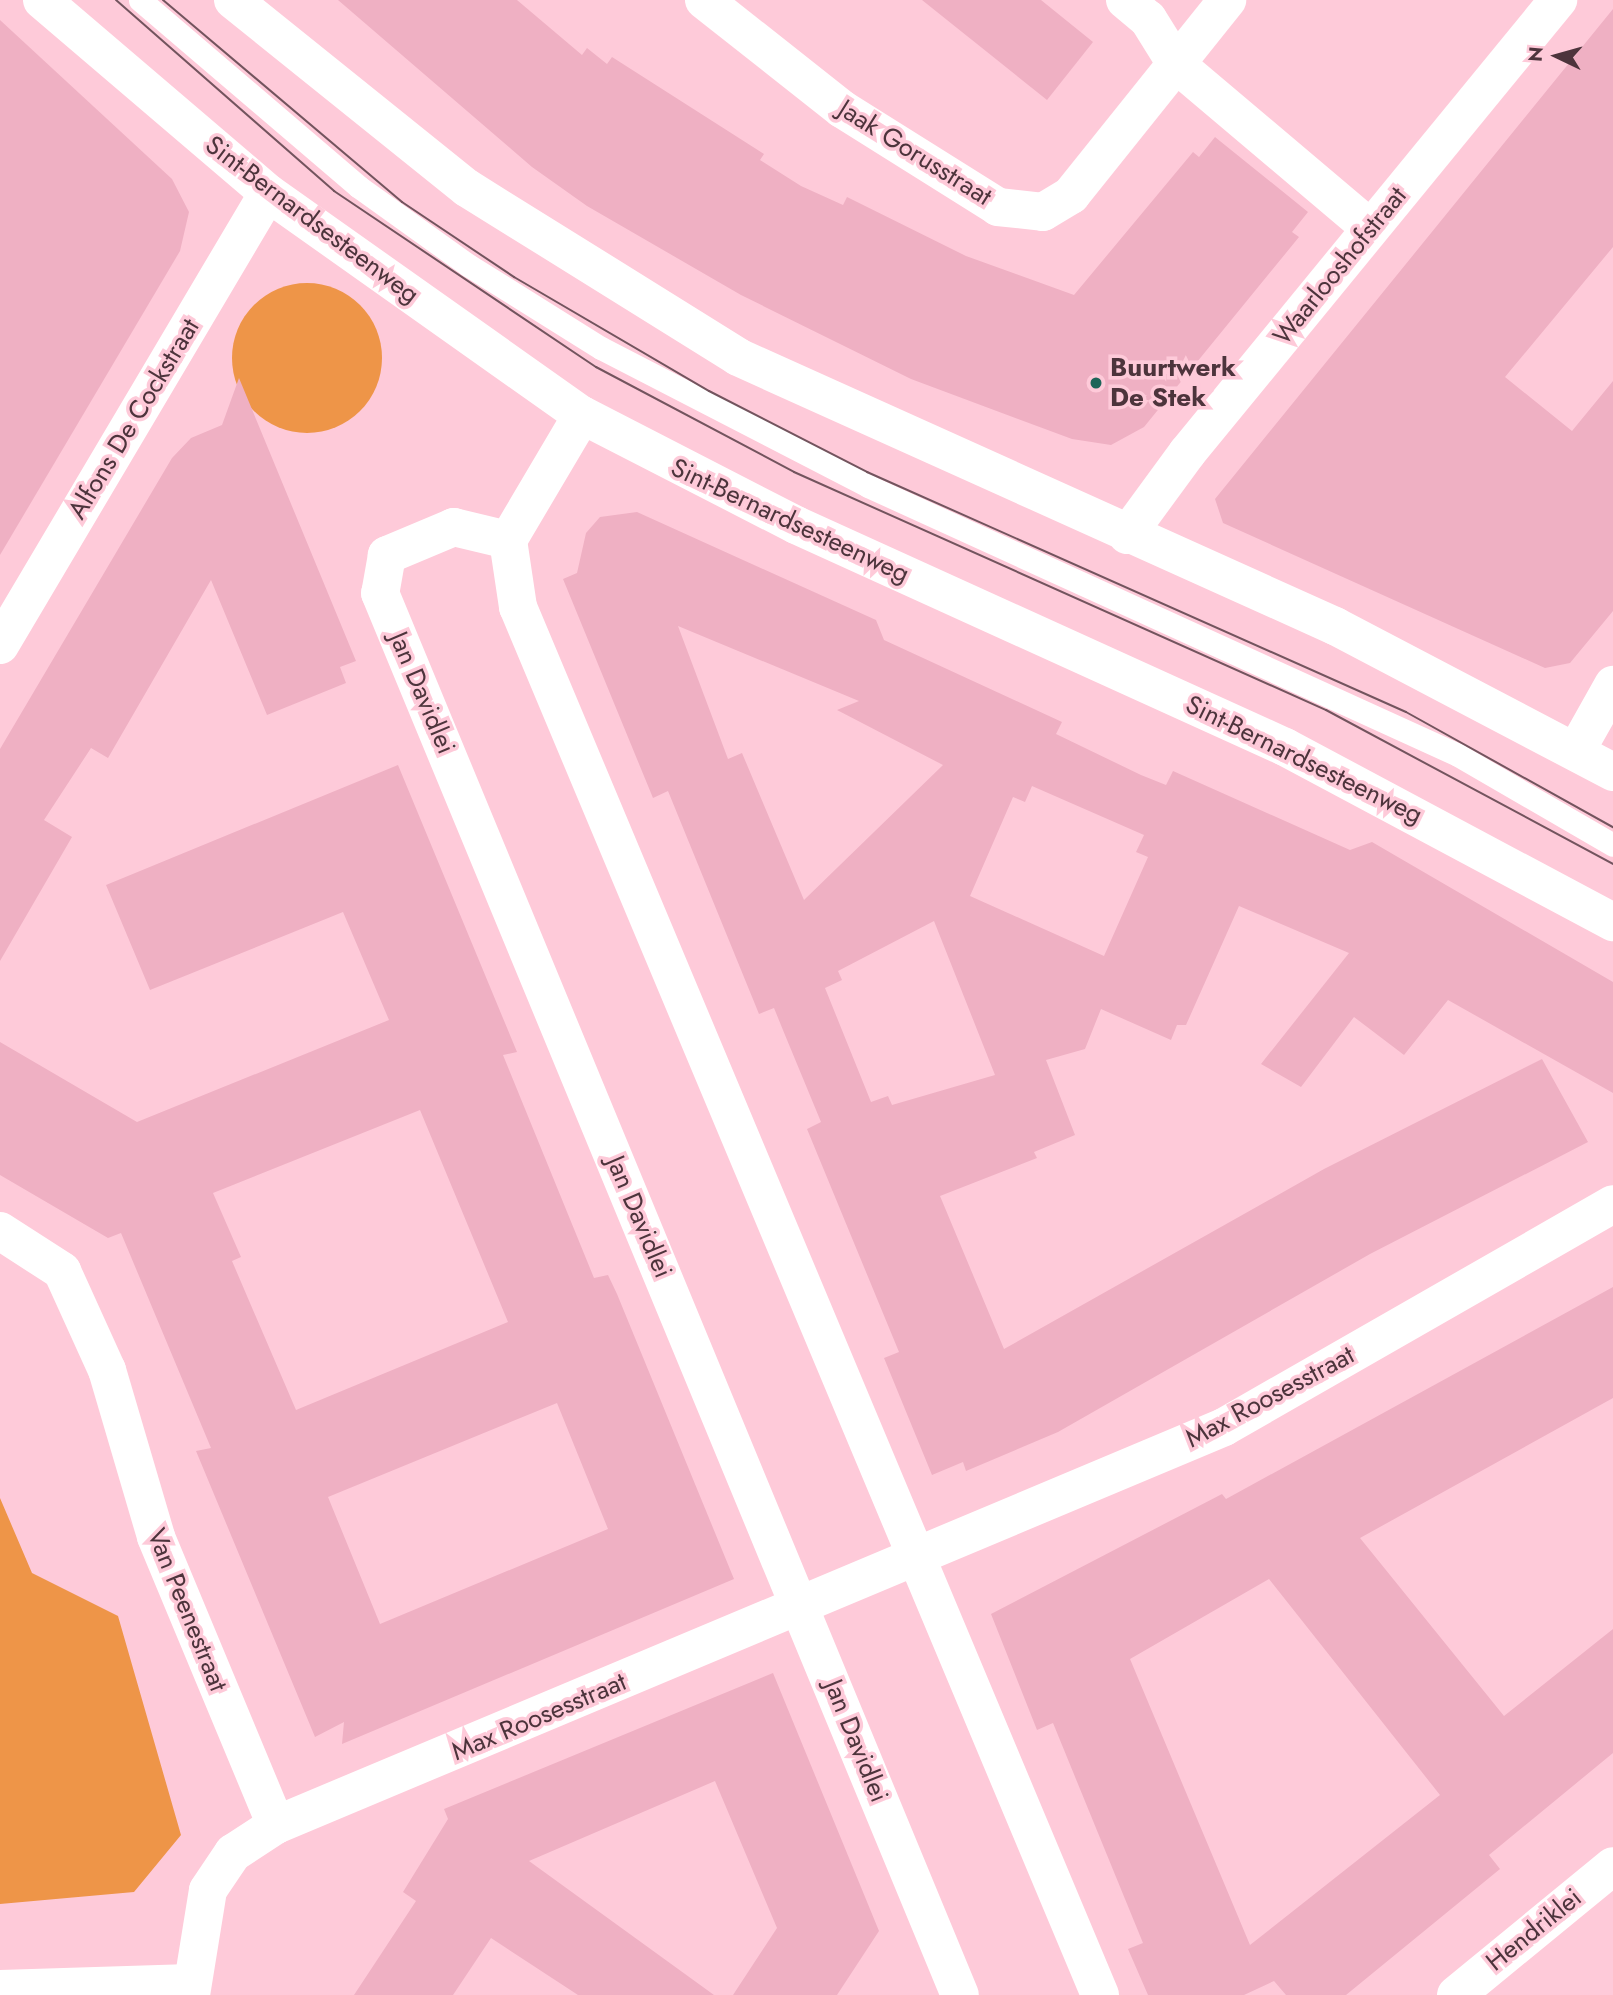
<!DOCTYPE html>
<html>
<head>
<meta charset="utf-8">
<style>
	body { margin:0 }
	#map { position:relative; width:1613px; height:1995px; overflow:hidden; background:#fecad9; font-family:Jost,sans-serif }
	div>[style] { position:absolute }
	.green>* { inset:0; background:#ee9548 }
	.round { border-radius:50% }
	.building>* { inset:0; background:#efb0c3 }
	.service>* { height:23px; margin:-11.5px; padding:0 11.5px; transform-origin:11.5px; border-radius:11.5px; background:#fff }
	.minor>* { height:38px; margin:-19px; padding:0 19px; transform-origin:19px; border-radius:19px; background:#fff }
	.tertiary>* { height:38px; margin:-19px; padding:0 19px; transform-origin:19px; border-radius:19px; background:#fff }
	.tram>* { height:2px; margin:-1px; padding:0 1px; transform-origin:1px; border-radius:1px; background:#73545e }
	.dots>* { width:19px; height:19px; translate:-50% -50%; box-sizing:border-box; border:4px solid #fecad9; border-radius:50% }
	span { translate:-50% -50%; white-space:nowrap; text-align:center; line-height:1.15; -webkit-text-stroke:7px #fecad9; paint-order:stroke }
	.street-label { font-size:26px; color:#4d343c }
	.poi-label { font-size:26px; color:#4d343c; font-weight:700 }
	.left { translate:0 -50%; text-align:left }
	.north { position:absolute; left:1522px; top:21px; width:70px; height:70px; -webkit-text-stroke:5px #fecad9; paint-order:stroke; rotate:275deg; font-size:19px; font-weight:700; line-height:28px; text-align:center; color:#4d343c }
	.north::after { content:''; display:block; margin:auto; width:24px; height:32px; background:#4d343c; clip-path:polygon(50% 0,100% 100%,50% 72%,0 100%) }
</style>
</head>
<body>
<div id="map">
	<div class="green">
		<i class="round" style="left:232px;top:283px;width:150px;height:150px"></i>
		<i style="clip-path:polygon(0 1498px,32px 1573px,118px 1616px,181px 1835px,134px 1892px,0 1904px)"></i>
	</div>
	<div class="building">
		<i style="clip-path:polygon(338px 0,517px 0,582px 55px,587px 48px,607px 64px,612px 57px,764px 154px,760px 160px,801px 186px,843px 205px,847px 197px,966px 256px,1074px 295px,1193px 152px,1199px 157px,1215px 137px,1308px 212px,1292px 232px,1299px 237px,1144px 427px,1111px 445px,1072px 439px,911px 379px,741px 295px,587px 206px,532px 167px)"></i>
		<i style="clip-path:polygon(922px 0,1041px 0,1093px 42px,1047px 100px)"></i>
		<i style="clip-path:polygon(1613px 9px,1613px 247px,1505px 377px,1572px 431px,1613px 381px,1613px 611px,1570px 663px,1545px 668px,1223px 523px,1215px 499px)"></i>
		<i style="clip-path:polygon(0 20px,172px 179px,189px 212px,180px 251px,0 555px)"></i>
		<i style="clip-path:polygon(239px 378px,356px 661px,340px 667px,346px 683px,267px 715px,211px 580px,108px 758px,91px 748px,44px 820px,72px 837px,0 961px,0 749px,172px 458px,191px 438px,222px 425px)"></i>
		<i style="clip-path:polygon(evenodd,637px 512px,876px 620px,884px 640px,1062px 722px,1056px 734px,1141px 775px,1166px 785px,1173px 771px,1350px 850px,1372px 842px,1613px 982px,1613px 1093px,1448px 1000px,1404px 1055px,1354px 1017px,1301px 1087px,1261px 1064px,1349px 953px,1239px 906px,1186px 1025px,1177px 1025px,1171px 1040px,1101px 1009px,1085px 1049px,1046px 1060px,1075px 1135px,1034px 1152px,1037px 1158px,940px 1196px,1004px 1349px,1324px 1169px,1542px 1059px,1588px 1142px,1370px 1254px,1058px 1432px,966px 1471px,963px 1462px,932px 1475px,884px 1358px,899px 1352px,807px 1129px,821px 1122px,785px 1035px,774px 1008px,759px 1014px,668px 791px,653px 798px,563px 579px,577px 573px,586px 533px,600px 517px,637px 512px,678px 626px,859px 701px,837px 710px,943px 765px,804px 900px,742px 753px,728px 759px,678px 626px,637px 512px,1032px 786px,1144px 835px,1136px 852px,1148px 857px,1104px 956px,970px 896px,1013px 797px,1025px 802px,1032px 786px,637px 512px,934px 921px,995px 1075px,892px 1105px,888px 1096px,871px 1102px,825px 988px,842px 980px,838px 971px,934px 921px)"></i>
		<i style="clip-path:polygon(evenodd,398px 765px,517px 1052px,503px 1055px,594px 1278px,608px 1275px,617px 1294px,734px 1579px,342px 1744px,344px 1722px,315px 1737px,196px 1451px,211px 1448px,121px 1233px,108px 1238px,0 1175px,0 1042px,137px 1122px,389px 1020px,343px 912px,150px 990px,106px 885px,398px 765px,420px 1110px,508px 1322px,296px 1410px,232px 1261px,241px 1257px,213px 1193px,420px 1110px,398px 765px,557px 1403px,608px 1529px,380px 1624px,328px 1497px,557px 1403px)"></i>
		<i style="clip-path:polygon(evenodd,1613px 1287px,1613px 1398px,1360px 1538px,1504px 1716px,1613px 1629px,1613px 1753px,1489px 1855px,1500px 1869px,1346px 1995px,1286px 1995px,1274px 1981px,1244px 1995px,1148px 1995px,1128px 1949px,1143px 1943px,1053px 1723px,1037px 1730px,991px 1614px,1222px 1494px,1226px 1499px,1613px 1287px,1269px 1579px,1440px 1795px,1250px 1945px,1130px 1659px,1269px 1579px)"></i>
		<i style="clip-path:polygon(773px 1673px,879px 1931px,837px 1995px,733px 1995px,777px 1928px,715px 1781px,529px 1861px,714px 1995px,578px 1995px,491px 1938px,453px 1995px,354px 1995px,416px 1901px,403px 1892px,448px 1819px,444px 1809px)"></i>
	</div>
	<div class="service">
		<i style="left:140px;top:0;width:288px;rotate:40.5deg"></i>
		<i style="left:359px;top:187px;width:134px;rotate:35.6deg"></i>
		<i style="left:468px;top:265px;width:157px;rotate:32deg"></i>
		<i style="left:601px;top:348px;width:301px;rotate:27.3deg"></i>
		<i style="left:868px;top:486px;width:648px;rotate:24.51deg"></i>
		<i style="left:1458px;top:755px;width:179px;rotate:30.1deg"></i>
	</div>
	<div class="minor">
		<i style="left:704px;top:0;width:176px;rotate:38.3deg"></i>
		<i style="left:842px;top:109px;width:184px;rotate:32.1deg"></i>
		<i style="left:998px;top:207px;width:45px;rotate:6.3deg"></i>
		<i style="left:1043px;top:212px;width:33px;rotate:-31deg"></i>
		<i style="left:1071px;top:195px;width:250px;rotate:-51.3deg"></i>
		<i style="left:1125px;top:0;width:30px;rotate:40deg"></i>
		<i style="left:1148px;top:19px;width:53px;rotate:58.1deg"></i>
		<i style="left:1176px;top:64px;width:254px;rotate:40.2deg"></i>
		<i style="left:582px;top:415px;width:145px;rotate:120.6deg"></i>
		<i style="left:508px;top:540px;width:68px;rotate:81.5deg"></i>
		<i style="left:518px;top:607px;width:1505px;rotate:67.25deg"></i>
		<i style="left:1127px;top:535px;width:102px;rotate:-53.8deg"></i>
		<i style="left:1187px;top:453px;width:586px;rotate:-50.68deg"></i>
		<i style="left:508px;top:540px;width:56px;rotate:-166.5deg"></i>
		<i style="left:454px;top:527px;width:73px;rotate:157.3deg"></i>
		<i style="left:387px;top:555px;width:39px;rotate:100deg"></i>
		<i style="left:380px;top:593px;width:1517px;rotate:67.53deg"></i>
		<i style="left:0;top:645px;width:525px;rotate:-59.34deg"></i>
		<i style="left:1576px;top:751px;width:76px;rotate:-60.7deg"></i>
		<i style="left:0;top:1231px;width:74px;rotate:32.8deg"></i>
		<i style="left:62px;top:1271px;width:109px;rotate:65.6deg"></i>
		<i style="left:107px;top:1370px;width:174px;rotate:73.6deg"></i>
		<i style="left:156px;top:1537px;width:312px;rotate:67.4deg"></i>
		<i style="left:0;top:1989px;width:191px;rotate:-1.8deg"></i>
		<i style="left:191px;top:1995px;width:106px;rotate:-80.8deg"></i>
		<i style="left:208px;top:1890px;width:45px;rotate:-56deg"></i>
		<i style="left:233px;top:1853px;width:51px;rotate:-33.1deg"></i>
		<i style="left:276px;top:1825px;width:1028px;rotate:-22.77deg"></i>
		<i style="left:1224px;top:1427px;width:448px;rotate:-29.8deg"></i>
		<i style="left:1456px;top:1995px;width:203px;rotate:-39.4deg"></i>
	</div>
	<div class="tertiary">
		<i style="left:42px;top:0;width:297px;rotate:40.5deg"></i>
		<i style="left:268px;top:193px;width:385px;rotate:35.3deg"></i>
		<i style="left:582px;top:415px;width:241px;rotate:27.2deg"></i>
		<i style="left:796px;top:525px;width:537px;rotate:24.42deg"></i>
		<i style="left:1285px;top:747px;width:372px;rotate:28.1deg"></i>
		<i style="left:233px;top:0;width:300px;rotate:38.8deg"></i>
		<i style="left:467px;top:188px;width:319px;rotate:31.9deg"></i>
		<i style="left:738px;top:357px;width:655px;rotate:24.26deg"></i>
		<i style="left:1335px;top:626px;width:314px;rotate:27.7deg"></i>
	</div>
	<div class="tram">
		<i style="left:116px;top:0;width:290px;rotate:41.2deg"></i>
		<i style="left:334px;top:191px;width:316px;rotate:33.9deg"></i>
		<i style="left:596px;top:367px;width:224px;rotate:27.9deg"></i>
		<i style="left:794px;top:472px;width:583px;rotate:24.1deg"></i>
		<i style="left:1326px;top:710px;width:326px;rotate:28.2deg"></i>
		<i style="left:163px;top:0;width:313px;rotate:40.2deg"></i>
		<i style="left:402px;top:202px;width:135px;rotate:33.8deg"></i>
		<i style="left:514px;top:277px;width:226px;rotate:30.3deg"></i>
		<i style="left:709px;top:391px;width:178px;rotate:27.1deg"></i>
		<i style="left:867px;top:472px;width:590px;rotate:24deg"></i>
		<i style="left:1406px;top:712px;width:237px;rotate:29.1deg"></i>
	</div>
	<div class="dots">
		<i style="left:1096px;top:383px;background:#1e6559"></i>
	</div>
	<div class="street-label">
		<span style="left:915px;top:153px;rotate:32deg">Jaak Gorusstraat</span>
		<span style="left:312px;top:220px;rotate:37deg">Sint-Bernardsesteenweg</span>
		<span style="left:1340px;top:266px;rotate:-51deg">Waarlooshofstraat</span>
		<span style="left:134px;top:419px;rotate:-59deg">Alfons De Cockstraat</span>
		<span style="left:790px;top:521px;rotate:25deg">Sint-Bernardsesteenweg</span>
		<span style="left:422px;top:693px;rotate:67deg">Jan Davidlei</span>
		<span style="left:1304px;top:760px;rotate:26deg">Sint-Bernardsesteenweg</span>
		<span style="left:639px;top:1217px;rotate:67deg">Jan Davidlei</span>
		<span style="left:1270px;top:1397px;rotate:-28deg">Max Roosesstraat</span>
		<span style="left:187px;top:1610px;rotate:68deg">Van Peenestraat</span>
		<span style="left:539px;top:1717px;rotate:-23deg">Max Roosesstraat</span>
		<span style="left:856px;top:1741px;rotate:68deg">Jan Davidlei</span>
		<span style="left:1534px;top:1930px;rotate:-39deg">Hendriklei</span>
	</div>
	<div class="poi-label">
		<span class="left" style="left:1110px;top:383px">Buurtwerk<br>De Stek</span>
	</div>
	<div class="north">N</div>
</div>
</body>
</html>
